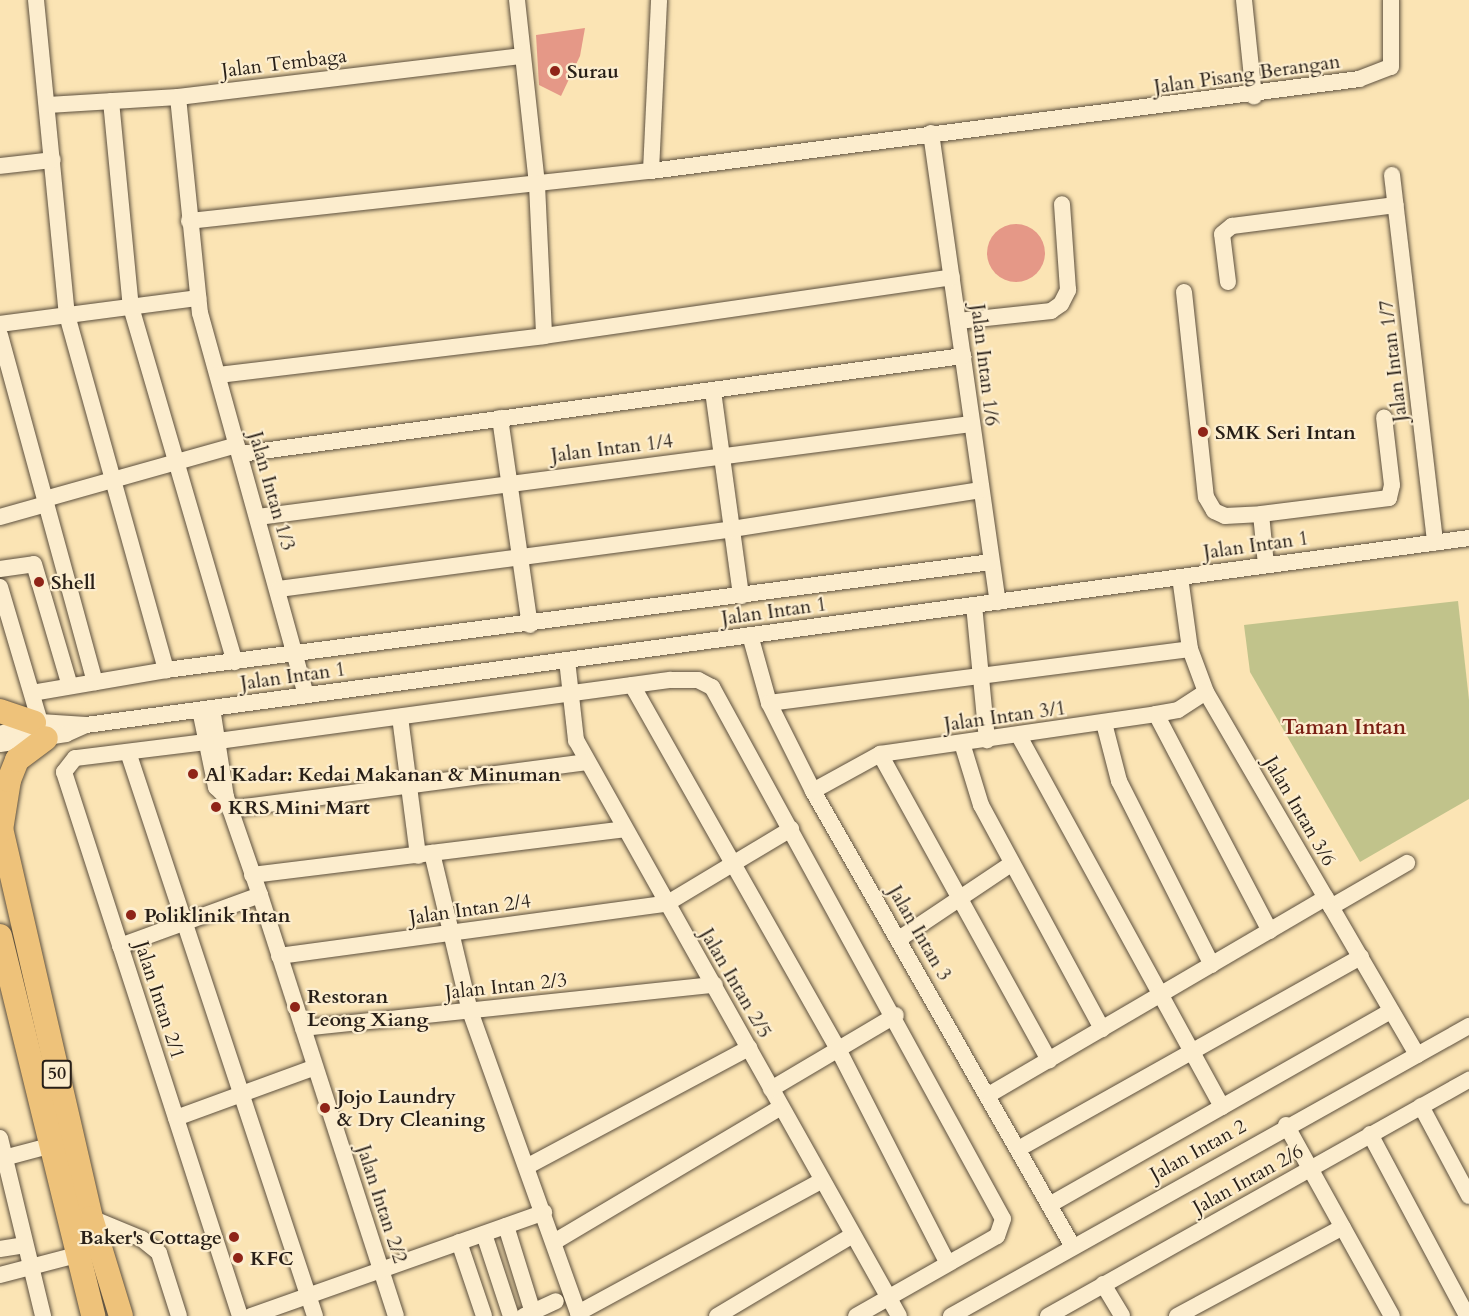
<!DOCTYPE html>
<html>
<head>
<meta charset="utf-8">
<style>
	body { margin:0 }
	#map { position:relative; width:1469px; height:1316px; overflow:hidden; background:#fbe4b4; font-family:Cardo,serif }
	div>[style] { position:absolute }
	.green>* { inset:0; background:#c1c38b }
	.building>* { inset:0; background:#e59887 }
	.round { border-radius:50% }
	.roads { filter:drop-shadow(0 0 2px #5d503e) drop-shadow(0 0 2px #5d503e) }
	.minor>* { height:16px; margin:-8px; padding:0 8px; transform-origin:8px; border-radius:8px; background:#fcedce }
	.highway>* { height:24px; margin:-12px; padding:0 12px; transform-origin:12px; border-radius:12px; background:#eec27a }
	.dots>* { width:16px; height:16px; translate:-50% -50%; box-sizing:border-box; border:3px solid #fcedce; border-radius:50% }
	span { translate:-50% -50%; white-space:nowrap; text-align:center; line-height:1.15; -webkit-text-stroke:4.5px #fcedce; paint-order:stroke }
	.shield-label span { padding:2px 4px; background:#fcedce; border:2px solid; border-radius:4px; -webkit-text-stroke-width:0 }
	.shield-label { font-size:18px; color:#281f17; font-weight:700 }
	.street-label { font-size:20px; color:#281f17 }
	.poi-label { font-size:20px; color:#281f17; font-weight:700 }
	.left { translate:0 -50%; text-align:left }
	.right { translate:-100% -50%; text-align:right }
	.neighbourhood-label { font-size:21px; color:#7a1f14; font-weight:700 }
</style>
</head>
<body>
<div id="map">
	<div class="green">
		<i style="clip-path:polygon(1458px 601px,1469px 700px,1469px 799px,1360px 862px,1250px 672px,1244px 625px)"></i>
	</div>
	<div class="building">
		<i style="clip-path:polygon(585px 28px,580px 56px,561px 96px,539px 85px,536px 35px)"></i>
		<i class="round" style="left:987px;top:224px;width:58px;height:58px"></i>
	</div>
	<div class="roads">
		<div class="minor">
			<i style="left:36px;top:0;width:317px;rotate:84.4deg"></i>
			<i style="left:67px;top:315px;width:369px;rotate:74.4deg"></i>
			<i style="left:517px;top:0;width:186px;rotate:83.8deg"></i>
			<i style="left:537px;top:185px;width:151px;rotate:87.3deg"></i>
			<i style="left:1244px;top:0;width:97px;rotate:84.1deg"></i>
			<i style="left:178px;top:97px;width:217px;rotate:84.2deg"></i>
			<i style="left:200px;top:313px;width:396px;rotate:74.5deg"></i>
			<i style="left:111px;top:101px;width:207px;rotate:84.5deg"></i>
			<i style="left:131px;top:307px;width:370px;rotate:73.7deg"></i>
			<i style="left:48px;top:105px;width:130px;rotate:-3.5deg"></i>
			<i style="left:178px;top:97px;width:347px;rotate:-6.8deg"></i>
			<i style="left:931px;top:133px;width:474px;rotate:81.9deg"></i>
			<i style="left:0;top:166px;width:53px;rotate:-6.5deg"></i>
			<i style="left:651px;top:171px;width:171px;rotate:-87.3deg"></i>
			<i style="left:1392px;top:175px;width:370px;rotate:83.3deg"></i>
			<i style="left:189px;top:221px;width:465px;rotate:-6.2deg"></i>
			<i style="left:651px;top:171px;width:714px;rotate:-7.4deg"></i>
			<i style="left:1359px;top:79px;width:34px;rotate:-21deg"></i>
			<i style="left:1391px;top:67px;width:67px;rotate:-90deg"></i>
			<i style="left:1228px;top:282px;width:48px;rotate:-97.1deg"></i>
			<i style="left:1222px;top:234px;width:13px;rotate:-39deg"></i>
			<i style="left:1232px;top:226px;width:165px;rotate:-7.3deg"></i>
			<i style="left:1184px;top:292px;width:206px;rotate:83.9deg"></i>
			<i style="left:1206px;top:497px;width:16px;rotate:60deg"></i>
			<i style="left:1214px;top:511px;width:12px;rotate:24deg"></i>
			<i style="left:1225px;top:516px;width:36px;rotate:-3deg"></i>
			<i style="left:958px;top:321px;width:94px;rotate:-6.1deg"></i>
			<i style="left:1051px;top:311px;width:12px;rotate:-35deg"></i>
			<i style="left:1061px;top:304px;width:16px;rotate:-63deg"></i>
			<i style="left:1068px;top:290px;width:86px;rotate:-94deg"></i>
			<i style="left:0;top:324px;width:200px;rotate:-7.5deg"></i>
			<i style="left:0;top:335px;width:360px;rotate:74.7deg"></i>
			<i style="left:218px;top:375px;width:328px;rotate:-6.8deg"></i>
			<i style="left:544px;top:336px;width:412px;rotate:-8.2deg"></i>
			<i style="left:713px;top:391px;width:207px;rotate:82.2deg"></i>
			<i style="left:500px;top:418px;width:209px;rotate:81.8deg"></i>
			<i style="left:240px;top:454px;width:730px;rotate:-7.72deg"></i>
			<i style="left:45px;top:499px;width:199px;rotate:-15.7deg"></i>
			<i style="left:0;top:517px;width:48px;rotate:-15.8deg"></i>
			<i style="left:258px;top:517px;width:719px;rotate:-7.43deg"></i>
			<i style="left:1266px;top:565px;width:51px;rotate:-95.6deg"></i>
			<i style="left:1261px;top:514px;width:129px;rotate:-7.1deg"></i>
			<i style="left:1389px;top:498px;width:13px;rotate:-77deg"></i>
			<i style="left:1392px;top:485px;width:68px;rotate:-96.7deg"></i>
			<i style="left:0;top:569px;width:34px;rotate:-8deg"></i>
			<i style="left:34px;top:564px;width:127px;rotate:73.6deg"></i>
			<i style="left:1180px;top:577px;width:73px;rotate:82.1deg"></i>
			<i style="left:1190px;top:649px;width:46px;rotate:69.6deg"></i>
			<i style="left:1206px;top:692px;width:420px;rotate:59.8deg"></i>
			<i style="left:0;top:587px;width:141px;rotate:73.5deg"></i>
			<i style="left:279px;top:589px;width:457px;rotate:-7.5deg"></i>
			<i style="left:732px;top:529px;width:252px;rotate:-8.9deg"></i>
			<i style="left:974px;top:605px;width:136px;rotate:84.5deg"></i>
			<i style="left:750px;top:635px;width:71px;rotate:74.4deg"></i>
			<i style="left:769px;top:703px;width:98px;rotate:63.4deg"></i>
			<i style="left:813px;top:791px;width:523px;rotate:60.3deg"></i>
			<i style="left:567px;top:660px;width:81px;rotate:83.6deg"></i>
			<i style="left:576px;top:740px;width:660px;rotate:60.72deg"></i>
			<i style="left:632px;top:685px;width:420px;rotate:60.5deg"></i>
			<i style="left:839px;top:1051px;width:237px;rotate:62.9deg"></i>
			<i style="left:32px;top:693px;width:136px;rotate:-9.7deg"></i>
			<i style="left:166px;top:670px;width:832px;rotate:-7.46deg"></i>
			<i style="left:769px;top:703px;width:424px;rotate:-7.3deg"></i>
			<i style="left:212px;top:708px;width:90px;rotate:81.1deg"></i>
			<i style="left:200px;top:710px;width:79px;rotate:78.3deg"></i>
			<i style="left:216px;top:787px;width:14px;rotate:45deg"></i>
			<i style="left:226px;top:797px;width:104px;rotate:70.9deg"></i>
			<i style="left:260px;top:895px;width:442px;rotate:72.1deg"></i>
			<i style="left:1156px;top:714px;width:245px;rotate:62.3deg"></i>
			<i style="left:400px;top:717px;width:140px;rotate:82.6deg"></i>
			<i style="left:1104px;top:723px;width:60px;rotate:75.5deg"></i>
			<i style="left:1119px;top:781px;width:206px;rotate:63.2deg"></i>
			<i style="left:0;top:734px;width:42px;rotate:-16.7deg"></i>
			<i style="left:40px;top:722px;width:46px;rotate:3.7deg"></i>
			<i style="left:1019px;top:736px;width:423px;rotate:61.3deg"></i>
			<i style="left:218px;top:741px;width:457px;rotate:-7.7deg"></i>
			<i style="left:671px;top:680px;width:27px"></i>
			<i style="left:698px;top:680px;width:16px;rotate:27deg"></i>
			<i style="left:712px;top:687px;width:606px;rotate:61.32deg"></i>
			<i style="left:1003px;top:1219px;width:18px;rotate:109deg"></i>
			<i style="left:997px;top:1236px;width:162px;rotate:150.4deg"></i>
			<i style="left:206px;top:742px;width:132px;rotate:173deg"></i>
			<i style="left:75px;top:758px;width:18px;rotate:128deg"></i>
			<i style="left:64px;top:772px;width:572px;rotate:72.07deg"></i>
			<i style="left:962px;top:743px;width:65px;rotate:73deg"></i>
			<i style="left:981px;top:805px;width:255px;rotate:61.6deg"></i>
			<i style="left:0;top:744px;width:67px;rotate:-8.6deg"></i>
			<i style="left:66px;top:734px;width:22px;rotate:-24deg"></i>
			<i style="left:86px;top:725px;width:1396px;rotate:-7.7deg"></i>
			<i style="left:128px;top:752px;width:594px;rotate:71.66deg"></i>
			<i style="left:880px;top:754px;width:350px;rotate:61.1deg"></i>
			<i style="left:813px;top:791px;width:77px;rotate:-28.9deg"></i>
			<i style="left:880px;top:754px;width:279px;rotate:-8.2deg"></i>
			<i style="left:1156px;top:714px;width:22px;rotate:-10deg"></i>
			<i style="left:1178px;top:710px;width:33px;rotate:-33deg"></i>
			<i style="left:230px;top:809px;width:360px;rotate:-7.5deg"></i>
			<i style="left:432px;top:853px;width:163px;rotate:76.5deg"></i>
			<i style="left:470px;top:1011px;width:324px;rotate:70.3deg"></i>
			<i style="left:252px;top:875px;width:375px;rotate:-7deg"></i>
			<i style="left:1331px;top:907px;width:88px;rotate:-30.1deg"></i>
			<i style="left:899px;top:939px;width:135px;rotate:-33.8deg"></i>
			<i style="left:120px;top:946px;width:149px;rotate:-20deg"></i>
			<i style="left:279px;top:956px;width:390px;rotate:-7.7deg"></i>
			<i style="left:666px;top:904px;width:146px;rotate:-31deg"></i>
			<i style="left:303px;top:1028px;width:414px;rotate:-6deg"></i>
			<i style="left:771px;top:1089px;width:145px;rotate:-30.6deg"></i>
			<i style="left:990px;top:1094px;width:389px;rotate:-30.3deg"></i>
			<i style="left:1421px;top:1106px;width:102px;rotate:61.9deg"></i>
			<i style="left:176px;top:1118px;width:148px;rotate:-20.1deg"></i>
			<i style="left:1286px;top:1125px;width:218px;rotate:61deg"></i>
			<i style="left:1370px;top:1134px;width:206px;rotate:61.9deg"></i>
			<i style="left:0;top:1138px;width:183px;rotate:76.4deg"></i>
			<i style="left:1020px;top:1148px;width:391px;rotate:-29.3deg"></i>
			<i style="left:0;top:1159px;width:51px;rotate:-14.9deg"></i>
			<i style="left:528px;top:1166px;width:251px;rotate:-28.1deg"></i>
			<i style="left:1051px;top:1204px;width:391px;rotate:-29.6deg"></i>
			<i style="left:91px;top:1218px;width:55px;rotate:22.4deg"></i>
			<i style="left:142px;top:1239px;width:22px;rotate:39deg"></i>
			<i style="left:159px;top:1253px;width:66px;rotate:72.4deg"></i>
			<i style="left:506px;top:1226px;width:94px;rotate:72.7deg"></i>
			<i style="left:484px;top:1234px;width:86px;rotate:71.8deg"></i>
			<i style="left:459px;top:1242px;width:78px;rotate:71.3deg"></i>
			<i style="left:554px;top:1242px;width:264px;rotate:-30.7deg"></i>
			<i style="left:0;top:1249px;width:24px;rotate:-9deg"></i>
			<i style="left:0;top:1275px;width:79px;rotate:-14.7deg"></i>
			<i style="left:1103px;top:1284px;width:37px;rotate:59deg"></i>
			<i style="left:578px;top:1313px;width:277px;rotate:-28.5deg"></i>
			<i style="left:251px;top:1316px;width:311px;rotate:-19.5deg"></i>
			<i style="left:524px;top:1316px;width:35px;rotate:-25deg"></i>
			<i style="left:717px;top:1316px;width:156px;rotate:-30.8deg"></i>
			<i style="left:951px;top:1316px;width:594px;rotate:-29.24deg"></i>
			<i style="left:1048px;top:1316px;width:483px;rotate:-29.3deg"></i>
			<i style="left:1177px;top:1316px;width:188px;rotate:-28.2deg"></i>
		</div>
		<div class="highway">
			<i style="left:0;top:711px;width:36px;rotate:19deg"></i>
			<i style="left:0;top:824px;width:404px;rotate:77deg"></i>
			<i style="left:91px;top:1218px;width:102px;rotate:73deg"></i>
			<i style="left:1px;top:830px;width:51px;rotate:-80.9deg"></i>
			<i style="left:9px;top:780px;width:22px;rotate:-68deg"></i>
			<i style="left:17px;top:760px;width:36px;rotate:-37deg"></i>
			<i style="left:0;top:936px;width:391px;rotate:76.2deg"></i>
		</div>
	</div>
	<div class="dots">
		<i style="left:555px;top:71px;background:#8f2418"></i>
		<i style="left:1203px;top:432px;background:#8f2418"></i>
		<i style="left:39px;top:582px;background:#8f2418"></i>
		<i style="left:193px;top:774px;background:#8f2418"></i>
		<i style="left:216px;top:807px;background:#8f2418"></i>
		<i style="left:131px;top:915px;background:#8f2418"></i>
		<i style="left:295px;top:1007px;background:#8f2418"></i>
		<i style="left:325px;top:1108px;background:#8f2418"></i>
		<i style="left:234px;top:1237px;background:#8f2418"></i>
		<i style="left:238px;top:1258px;background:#8f2418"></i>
	</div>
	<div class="shield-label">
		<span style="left:57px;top:1074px">50</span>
	</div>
	<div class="street-label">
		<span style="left:284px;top:63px;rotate:-7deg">Jalan Tembaga</span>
		<span style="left:1247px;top:74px;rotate:-8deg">Jalan Pisang Berangan</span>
		<span style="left:1393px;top:361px;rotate:-97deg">Jalan Intan 1/7</span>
		<span style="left:985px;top:365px;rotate:83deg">Jalan Intan 1/6</span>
		<span style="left:612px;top:448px;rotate:-7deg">Jalan Intan 1/4</span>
		<span style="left:272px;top:491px;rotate:74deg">Jalan Intan 1/3</span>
		<span style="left:1256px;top:545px;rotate:-8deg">Jalan Intan 1</span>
		<span style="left:774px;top:611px;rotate:-8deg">Jalan Intan 1</span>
		<span style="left:293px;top:676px;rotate:-8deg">Jalan Intan 1</span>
		<span style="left:1005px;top:716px;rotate:-8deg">Jalan Intan 3/1</span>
		<span style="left:1300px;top:811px;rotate:60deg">Jalan Intan 3/6</span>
		<span style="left:470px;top:909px;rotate:-8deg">Jalan Intan 2/4</span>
		<span style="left:920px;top:933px;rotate:60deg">Jalan Intan 3</span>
		<span style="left:736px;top:983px;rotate:60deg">Jalan Intan 2/5</span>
		<span style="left:506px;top:986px;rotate:-6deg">Jalan Intan 2/3</span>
		<span style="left:160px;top:1000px;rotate:72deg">Jalan Intan 2/1</span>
		<span style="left:1198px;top:1150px;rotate:-29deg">Jalan Intan 2</span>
		<span style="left:1248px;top:1179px;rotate:-29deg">Jalan Intan 2/6</span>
		<span style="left:382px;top:1204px;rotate:72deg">Jalan Intan 2/2</span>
	</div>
	<div class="poi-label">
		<span class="left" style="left:567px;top:71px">Surau</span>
		<span class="left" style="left:1215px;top:432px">SMK Seri Intan</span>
		<span class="left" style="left:51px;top:582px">Shell</span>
		<span class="left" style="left:205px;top:774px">Al Kadar: Kedai Makanan &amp; Minuman</span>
		<span class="left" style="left:228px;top:807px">KRS Mini Mart</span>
		<span class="left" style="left:144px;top:915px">Poliklinik Intan</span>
		<span class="left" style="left:307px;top:1008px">Restoran<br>Leong Xiang</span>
		<span class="left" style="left:337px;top:1108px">Jojo Laundry<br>&amp; Dry Cleaning</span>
		<span class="right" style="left:222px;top:1237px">Baker's Cottage</span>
		<span class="left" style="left:250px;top:1258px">KFC</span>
	</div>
	<div class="neighbourhood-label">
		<span style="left:1344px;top:728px">Taman Intan</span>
	</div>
</div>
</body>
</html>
